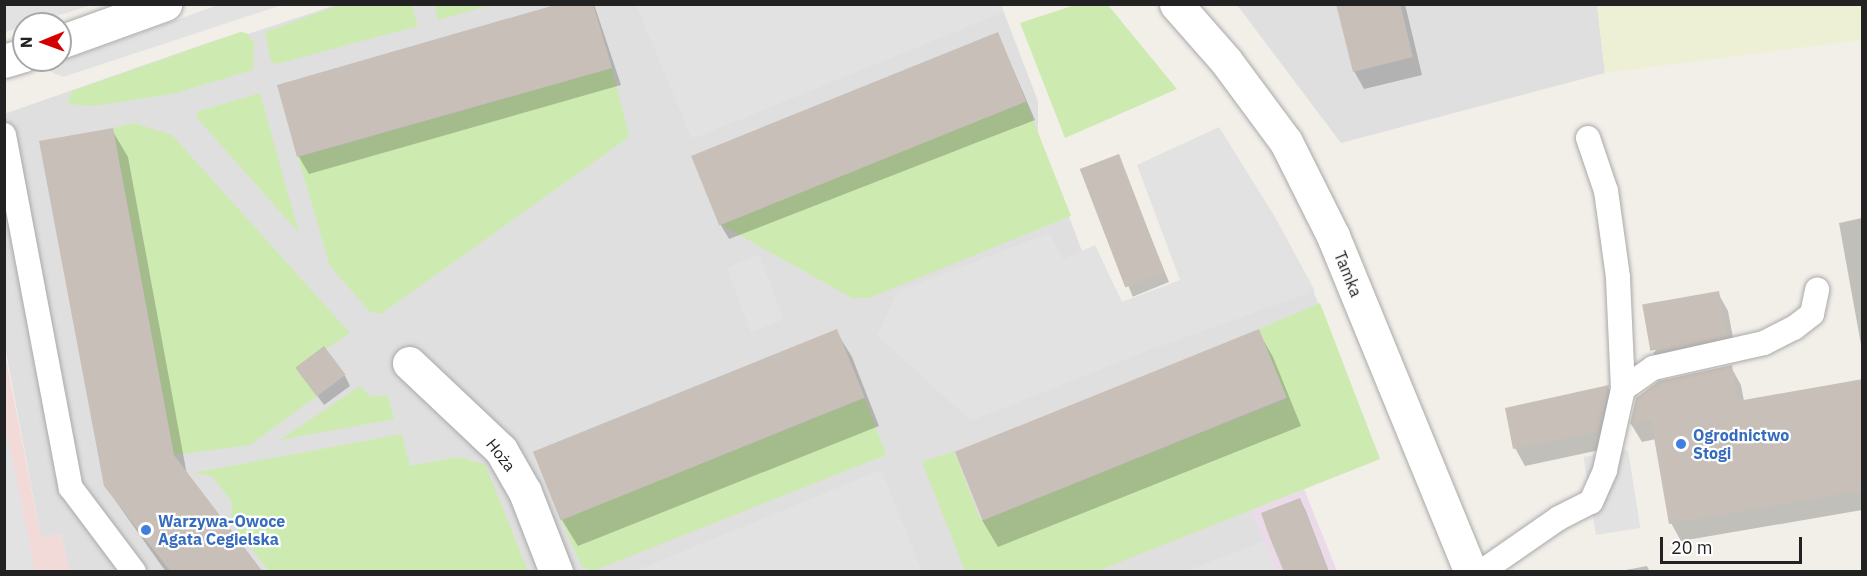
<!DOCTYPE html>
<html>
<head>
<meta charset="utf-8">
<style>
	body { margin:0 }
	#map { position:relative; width:1867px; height:576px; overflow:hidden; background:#f2efe9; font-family:"IBM Plex Sans",sans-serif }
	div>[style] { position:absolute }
	.residential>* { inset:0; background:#e0dfdf }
	.commercial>* { inset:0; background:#f2dad9 }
	.industrial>* { inset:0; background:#ebdbe8 }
	.farmland>* { inset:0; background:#eef0d5 }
	.grass>* { inset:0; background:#cdebb0 }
	.parking>* { inset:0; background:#e2e2e2; transform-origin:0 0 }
	.shadow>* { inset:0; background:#0003; transform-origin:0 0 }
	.building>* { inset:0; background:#c7bfb8; transform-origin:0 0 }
	.roads { filter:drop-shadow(0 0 2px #a9a9a9) drop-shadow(0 0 2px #a9a9a9) }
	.lane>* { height:24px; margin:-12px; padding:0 12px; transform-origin:12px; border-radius:12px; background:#fff }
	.street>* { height:33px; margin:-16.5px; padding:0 16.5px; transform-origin:16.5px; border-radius:16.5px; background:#fff }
	.dots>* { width:16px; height:16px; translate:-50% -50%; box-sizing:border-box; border:3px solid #fff; border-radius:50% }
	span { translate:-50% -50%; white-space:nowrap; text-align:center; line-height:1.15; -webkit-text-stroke:4.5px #fff; paint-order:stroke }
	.street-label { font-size:16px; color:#222 }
	.shop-label { font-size:16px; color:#366cbe; font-weight:700 }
	.left { translate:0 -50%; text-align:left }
	.frame { position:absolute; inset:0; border:6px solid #222; pointer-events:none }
	.north { position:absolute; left:12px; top:12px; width:60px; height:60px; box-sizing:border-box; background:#fff; border:2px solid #a7a7a7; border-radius:50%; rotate:269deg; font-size:16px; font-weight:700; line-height:24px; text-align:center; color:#222 }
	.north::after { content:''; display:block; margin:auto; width:21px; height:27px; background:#d40000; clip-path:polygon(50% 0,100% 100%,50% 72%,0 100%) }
	.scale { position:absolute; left:1660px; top:537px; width:142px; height:27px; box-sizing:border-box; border:3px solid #222; border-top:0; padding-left:8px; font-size:18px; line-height:21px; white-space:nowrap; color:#222; -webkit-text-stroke:4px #fff; paint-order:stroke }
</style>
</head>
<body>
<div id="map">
	<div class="residential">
		<i style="clip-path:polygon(336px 5px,1001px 5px,1038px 101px,1038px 134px,1120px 352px,1309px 280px,1380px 459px,1252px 510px,1276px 571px,69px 571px,61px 534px,41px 538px,5px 347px,4px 114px,207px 43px,241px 32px,248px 34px)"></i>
		<i style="clip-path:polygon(1237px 5px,1597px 5px,1605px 73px,1341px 143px)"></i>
	</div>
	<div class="commercial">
		<i style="clip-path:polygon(4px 348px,41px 538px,61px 534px,69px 571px,5px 571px)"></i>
	</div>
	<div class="industrial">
		<i style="clip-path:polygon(1304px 489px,1337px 571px,1276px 571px,1251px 510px)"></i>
	</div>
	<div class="farmland">
		<i style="clip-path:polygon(1597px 5px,1862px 5px,1862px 40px,1605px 73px)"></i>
	</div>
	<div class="grass">
		<i style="clip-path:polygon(434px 4px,490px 4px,490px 5px,438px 20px)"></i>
		<i style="clip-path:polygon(340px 5px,412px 5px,418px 26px,277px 64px,271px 62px,265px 32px)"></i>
		<i style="clip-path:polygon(1075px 5px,1108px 5px,1177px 89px,1065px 138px,1020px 23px)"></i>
		<i style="clip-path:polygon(241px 32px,248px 34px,254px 44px,253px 70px,172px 94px,93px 106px,68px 104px,72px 91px)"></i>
		<i style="clip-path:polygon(612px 68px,629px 137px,381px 314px,370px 312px,330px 266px,298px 157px)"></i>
		<i style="clip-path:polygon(260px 93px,299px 233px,196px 117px,199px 111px)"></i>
		<i style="clip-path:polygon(1026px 102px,1071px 216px,869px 298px,852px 298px,718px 223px)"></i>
		<i style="clip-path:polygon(134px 123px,172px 135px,350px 333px,297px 368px,317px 396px,250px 445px,174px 455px,113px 128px)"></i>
		<i style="clip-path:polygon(1320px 303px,1380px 459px,1095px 572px,965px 571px,922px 462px,954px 451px,981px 521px,1286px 399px,1259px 329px)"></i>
		<i style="clip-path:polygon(360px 386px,371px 397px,388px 395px,394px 419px,280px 440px)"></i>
		<i style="clip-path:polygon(865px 398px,886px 455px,593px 571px,582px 567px,561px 520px)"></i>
		<i style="clip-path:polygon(402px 434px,410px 466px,457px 457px,485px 464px,528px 571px,269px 571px,231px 522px,232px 502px,212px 476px,193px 473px)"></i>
	</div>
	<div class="parking">
		<i style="clip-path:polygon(5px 4px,92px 4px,92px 5px,5px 32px)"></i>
		<i style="clip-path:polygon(221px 4px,282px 5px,63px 77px,42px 68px)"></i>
		<i style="clip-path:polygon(1001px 4px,1004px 12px,692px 139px,636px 5px)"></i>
		<i style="clip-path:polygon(1219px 127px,1275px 217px,1315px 291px,1144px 352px,971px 421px,877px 335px,898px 291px,1049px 233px,1063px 259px,1095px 245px,1122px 302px,1180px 280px,1137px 165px)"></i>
		<i style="left:759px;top:255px;width:69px;height:35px;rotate:69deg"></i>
		<i style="clip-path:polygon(8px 439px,24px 517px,35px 571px,5px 571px,4px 440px)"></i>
		<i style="left:1628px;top:450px;width:79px;height:45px;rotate:81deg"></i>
		<i style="clip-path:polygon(881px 470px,922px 571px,635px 571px)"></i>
		<i style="clip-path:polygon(1264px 541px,1276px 571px,1186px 571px)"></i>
	</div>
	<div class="shadow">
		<i style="clip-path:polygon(564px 4px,594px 4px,621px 85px,309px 174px,299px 157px,278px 86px)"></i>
		<i style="clip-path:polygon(1337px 4px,1405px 4px,1422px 75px,1364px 89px,1354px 71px)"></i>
		<i style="clip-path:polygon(998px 34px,1035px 120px,729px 239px,719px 222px)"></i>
		<i style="clip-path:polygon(112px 130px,128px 157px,187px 475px,260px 572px,166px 572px,105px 486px)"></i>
		<i style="left:1118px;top:156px;width:136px;height:39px;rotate:68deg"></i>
		<i style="clip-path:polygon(1862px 218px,1862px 350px,1839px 223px)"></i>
		<i style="clip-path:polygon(1718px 293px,1728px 311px,1736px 354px,1663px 371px,1653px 353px)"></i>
		<i style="clip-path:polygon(836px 331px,852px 357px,879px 426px,578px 546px,562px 520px,535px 452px)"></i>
		<i style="clip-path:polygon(1258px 331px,1273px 357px,1301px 426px,998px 547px,982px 520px)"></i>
		<i style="clip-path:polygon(1731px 367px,1741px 385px,1744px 401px,1862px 381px,1862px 510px,1681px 541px,1671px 523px,1656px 439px,1642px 442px,1631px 424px,1637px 398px)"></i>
		<i style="clip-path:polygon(298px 369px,345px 376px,350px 386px,324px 405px)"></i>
		<i style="clip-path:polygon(1608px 387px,1618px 404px,1609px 448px,1525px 466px,1515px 448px)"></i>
		<i style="clip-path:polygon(1299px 500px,1305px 509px,1329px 572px,1285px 572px)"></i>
		<i style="clip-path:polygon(1647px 566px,1650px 572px,1615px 572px)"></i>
	</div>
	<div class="building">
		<i style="clip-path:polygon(558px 4px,593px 4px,612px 68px,297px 157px,277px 85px)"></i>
		<i style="clip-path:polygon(1336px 4px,1400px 4px,1413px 57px,1353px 72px)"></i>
		<i style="left:998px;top:32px;width:75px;height:331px;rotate:68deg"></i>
		<i style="clip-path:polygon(113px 128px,174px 455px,263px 572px,171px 572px,104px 486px,39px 141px)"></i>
		<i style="left:1119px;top:154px;width:127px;height:42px;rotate:69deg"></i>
		<i style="left:1719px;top:291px;width:47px;height:78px;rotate:80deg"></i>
		<i style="left:837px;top:329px;width:74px;height:328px;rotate:68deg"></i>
		<i style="left:1259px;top:329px;width:74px;height:328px;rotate:68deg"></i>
		<i style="left:324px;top:346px;width:36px;height:36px;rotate:53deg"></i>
		<i style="clip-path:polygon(1732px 365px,1738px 401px,1863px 379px,1863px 490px,1669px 524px,1651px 420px,1630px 424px,1636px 398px,1659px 381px)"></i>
		<i style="clip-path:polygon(1609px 385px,1599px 431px,1513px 449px,1505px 408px)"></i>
		<i style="clip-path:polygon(1300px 498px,1308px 517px,1329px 572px,1284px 572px,1268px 533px,1261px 513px)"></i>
	</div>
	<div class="roads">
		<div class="lane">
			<i style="left:4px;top:135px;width:359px;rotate:79.3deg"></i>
			<i style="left:71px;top:488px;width:105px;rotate:53.1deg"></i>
			<i style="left:1623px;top:389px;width:37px;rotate:-35deg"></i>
			<i style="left:1653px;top:368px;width:114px;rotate:-12.7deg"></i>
			<i style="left:1764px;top:343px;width:34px;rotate:-27deg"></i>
			<i style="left:1794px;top:328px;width:23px;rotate:-38deg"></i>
			<i style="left:1812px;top:314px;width:25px;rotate:-78deg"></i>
			<i style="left:1481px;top:572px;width:95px;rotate:-34.7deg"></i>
			<i style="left:1559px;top:518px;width:36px;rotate:-27deg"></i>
			<i style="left:1591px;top:502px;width:35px;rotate:-66deg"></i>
			<i style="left:1605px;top:470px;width:83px;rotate:-77.5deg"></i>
			<i style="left:1623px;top:389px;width:112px;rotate:-92.6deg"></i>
			<i style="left:1618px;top:277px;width:87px;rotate:-97.9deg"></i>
			<i style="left:1606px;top:191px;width:56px;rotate:-108.8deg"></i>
		</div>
		<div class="street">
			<i style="left:1176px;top:4px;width:76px;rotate:48.7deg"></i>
			<i style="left:1226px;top:61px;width:101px;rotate:53.5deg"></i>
			<i style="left:1286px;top:142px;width:105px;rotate:63.4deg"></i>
			<i style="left:1333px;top:236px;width:363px;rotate:67.7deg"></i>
			<i style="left:60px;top:42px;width:112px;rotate:-19.9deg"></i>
			<i style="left:4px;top:61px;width:21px;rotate:-17deg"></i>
			<i style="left:409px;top:363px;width:127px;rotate:43.4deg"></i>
			<i style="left:501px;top:450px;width:48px;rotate:60.3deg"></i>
			<i style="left:525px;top:492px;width:86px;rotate:68.8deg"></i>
		</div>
	</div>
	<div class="dots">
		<i style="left:1681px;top:444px;background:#3f7fe0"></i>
		<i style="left:146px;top:530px;background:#3f7fe0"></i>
	</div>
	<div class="street-label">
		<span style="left:1348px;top:274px;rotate:68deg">Tamka</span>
		<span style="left:501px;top:455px;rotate:52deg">Hoża</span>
	</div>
	<div class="shop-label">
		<span class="left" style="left:1693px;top:444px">Ogrodnictwo<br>Stogi</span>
		<span class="left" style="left:158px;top:530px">Warzywa-Owoce<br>Agata Cegielska</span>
	</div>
	<div class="frame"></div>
	<div class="north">N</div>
	<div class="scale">20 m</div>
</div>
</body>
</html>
